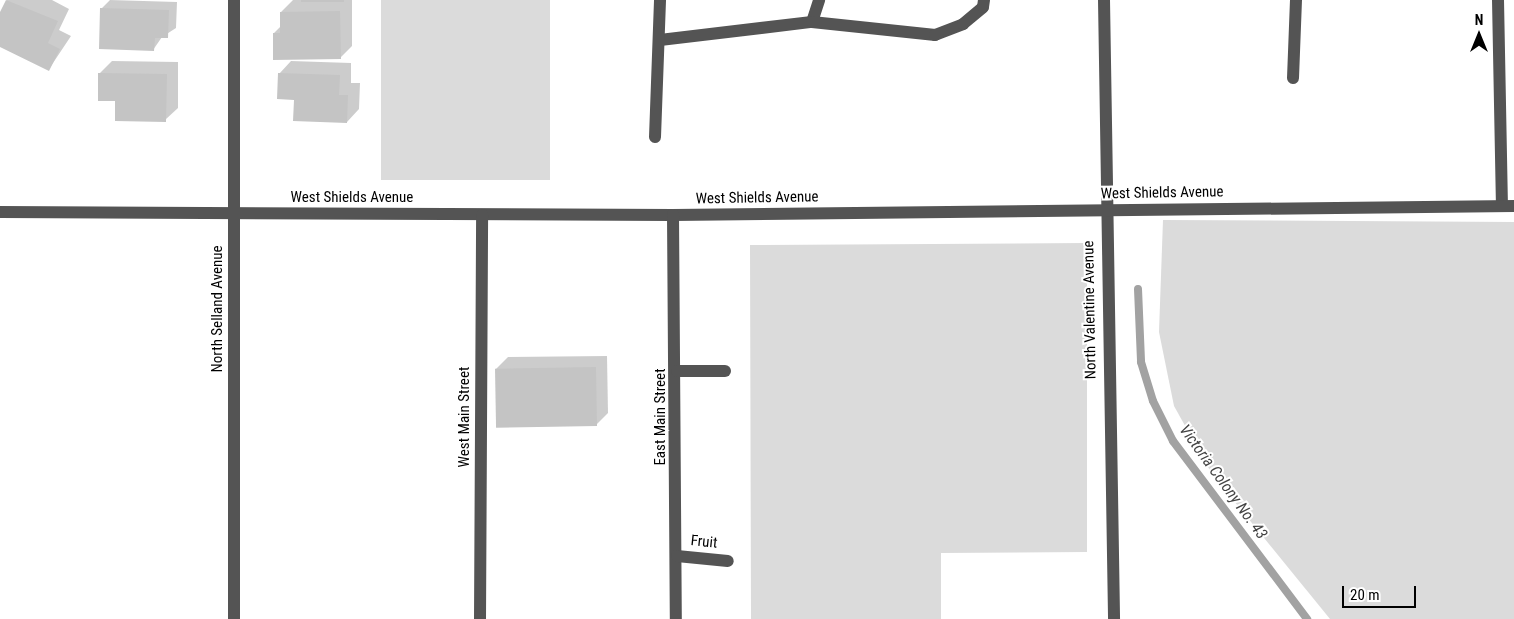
<!DOCTYPE html>
<html>
<head>
<meta charset="utf-8">
<style>
	body { margin:0 }
	#map { position:relative; width:1514px; height:619px; overflow:hidden; background:#fff; font-family:"Roboto Condensed",sans-serif }
	div>[style] { position:absolute }
	.green>* { inset:0; background:#dbdbdb; transform-origin:0 0 }
	.shadow>* { inset:0; background:#0003 }
	.stream>* { height:8px; margin:-4px; padding:0 4px; transform-origin:4px; border-radius:4px; background:#a2a2a2 }
	.building>* { inset:0; background:#c4c4c4; transform-origin:0 0 }
	.minor>* { height:12px; margin:-6px; padding:0 6px; transform-origin:6px; border-radius:6px; background:#545454 }
	span { translate:-50% -50%; white-space:nowrap; text-align:center; line-height:1.15; -webkit-text-stroke:4px #fff; paint-order:stroke }
	.street-label { font-size:15px; color:#000 }
	.water-label { font-size:16px; color:#434343; font-style:italic }
	.north { position:absolute; left:1454px; top:10px; width:50px; height:50px; -webkit-text-stroke:4px #fff; paint-order:stroke; rotate:0deg; font-size:14px; font-weight:700; line-height:20px; text-align:center; color:#000 }
	.north::after { content:''; display:block; margin:auto; width:18px; height:22px; background:#000; clip-path:polygon(50% 0,100% 100%,50% 72%,0 100%) }
	.scale { position:absolute; left:1342px; top:586px; width:74px; height:22px; box-sizing:border-box; border:2px solid #000; border-top:0; padding-left:6px; font-size:15px; line-height:18px; white-space:nowrap; color:#000; -webkit-text-stroke:4px #fff; paint-order:stroke }
</style>
</head>
<body>
<div id="map">
	<div class="green">
		<i style="left:381px;top:0;width:169px;height:180px"></i>
		<i style="clip-path:polygon(1163px 220px,1514px 222px,1514px 619px,1330px 619px,1212px 474px,1174px 406px,1159px 332px)"></i>
		<i style="clip-path:polygon(1087px 243px,1087px 552px,941px 553px,941px 619px,751px 619px,750px 245px)"></i>
	</div>
	<div class="shadow">
		<i style="clip-path:polygon(7px 0,52px 0,69px 9px,59px 30px,71px 36px,49px 69px,0 45px,0 15px)"></i>
		<i style="clip-path:polygon(110px 0,177px 2px,176px 28px,162px 37px,153px 50px,101px 9px)"></i>
		<i style="clip-path:polygon(276px 0,352px 0,352px 46px,340px 58px,274px 33px,281px 26px,281px 12px,293px 0)"></i>
		<i style="clip-path:polygon(112px 61px,178px 62px,178px 108px,165px 120px,117px 100px,99px 74px)"></i>
		<i style="clip-path:polygon(291px 61px,351px 63px,351px 83px,360px 83px,359px 109px,347px 122px,295px 99px,279px 74px)"></i>
		<i style="clip-path:polygon(607px 356px,608px 413px,596px 425px,496px 369px,508px 357px)"></i>
	</div>
	<div class="stream">
		<i style="left:1138px;top:289px;width:73px;rotate:87.6deg"></i>
		<i style="left:1141px;top:362px;width:41px;rotate:72.9deg"></i>
		<i style="left:1153px;top:401px;width:45px;rotate:63.4deg"></i>
		<i style="left:1173px;top:441px;width:223px;rotate:53deg"></i>
	</div>
	<div class="building">
		<i style="clip-path:polygon(6px 0,58px 21px,48px 43px,60px 49px,49px 71px,0 47px,0 12px)"></i>
		<i style="left:301px;top:0;width:43px;height:2px"></i>
		<i style="clip-path:polygon(100px 8px,169px 10px,168px 38px,155px 38px,154px 51px,99px 49px)"></i>
		<i style="clip-path:polygon(340px 11px,341px 59px,273px 60px,273px 33px,280px 33px,280px 12px)"></i>
		<i style="clip-path:polygon(98px 73px,167px 74px,166px 122px,115px 121px,115px 101px,98px 101px)"></i>
		<i style="clip-path:polygon(278px 73px,340px 75px,339px 95px,348px 95px,347px 123px,293px 121px,294px 100px,277px 99px)"></i>
		<i style="left:596px;top:367px;width:59px;height:101px;rotate:89deg"></i>
	</div>
	<div class="minor">
		<i style="left:1104px;top:0;width:619px;rotate:89.07deg"></i>
		<i style="left:1498px;top:0;width:206px;rotate:88.9deg"></i>
		<i style="left:812px;top:22px;width:23px;rotate:-72deg"></i>
		<i style="left:660px;top:40px;width:153px;rotate:-6.8deg"></i>
		<i style="left:812px;top:22px;width:124px;rotate:6deg"></i>
		<i style="left:935px;top:35px;width:30px;rotate:-21deg"></i>
		<i style="left:963px;top:24px;width:26px;rotate:-40deg"></i>
		<i style="left:983px;top:7px;width:7px;rotate:-82deg"></i>
		<i style="left:1293px;top:78px;width:78px;rotate:-87.8deg"></i>
		<i style="left:655px;top:137px;width:137px;rotate:-87.9deg"></i>
		<i style="left:0;top:212px;width:673px;rotate:0.26deg"></i>
		<i style="left:673px;top:215px;width:841px;rotate:-0.61deg"></i>
		<i style="left:673px;top:215px;width:404px;rotate:89.6deg"></i>
		<i style="left:677px;top:371px;width:48px"></i>
		<i style="left:677px;top:556px;width:51px;rotate:5.6deg"></i>
		<i style="left:234px;top:619px;width:619px;rotate:-90deg"></i>
		<i style="left:480px;top:619px;width:404px;rotate:-89.7deg"></i>
	</div>
	<div class="street-label">
		<span style="left:1162px;top:193px;rotate:-1deg">West Shields Avenue</span>
		<span style="left:352px;top:198px">West Shields Avenue</span>
		<span style="left:757px;top:198px;rotate:-1deg">West Shields Avenue</span>
		<span style="left:218px;top:309px;rotate:-90deg">North Selland Avenue</span>
		<span style="left:1090px;top:310px;rotate:-91deg">North Valentine Avenue</span>
		<span style="left:465px;top:417px;rotate:-90deg">West Main Street</span>
		<span style="left:661px;top:417px;rotate:-90deg">East Main Street</span>
		<span style="left:704px;top:542px;rotate:6deg">Fruit</span>
	</div>
	<div class="water-label">
		<span style="left:1223px;top:482px;rotate:54deg">Victoria Colony No. 43</span>
	</div>
	<div class="north">N</div>
	<div class="scale">20 m</div>
</div>
</body>
</html>
